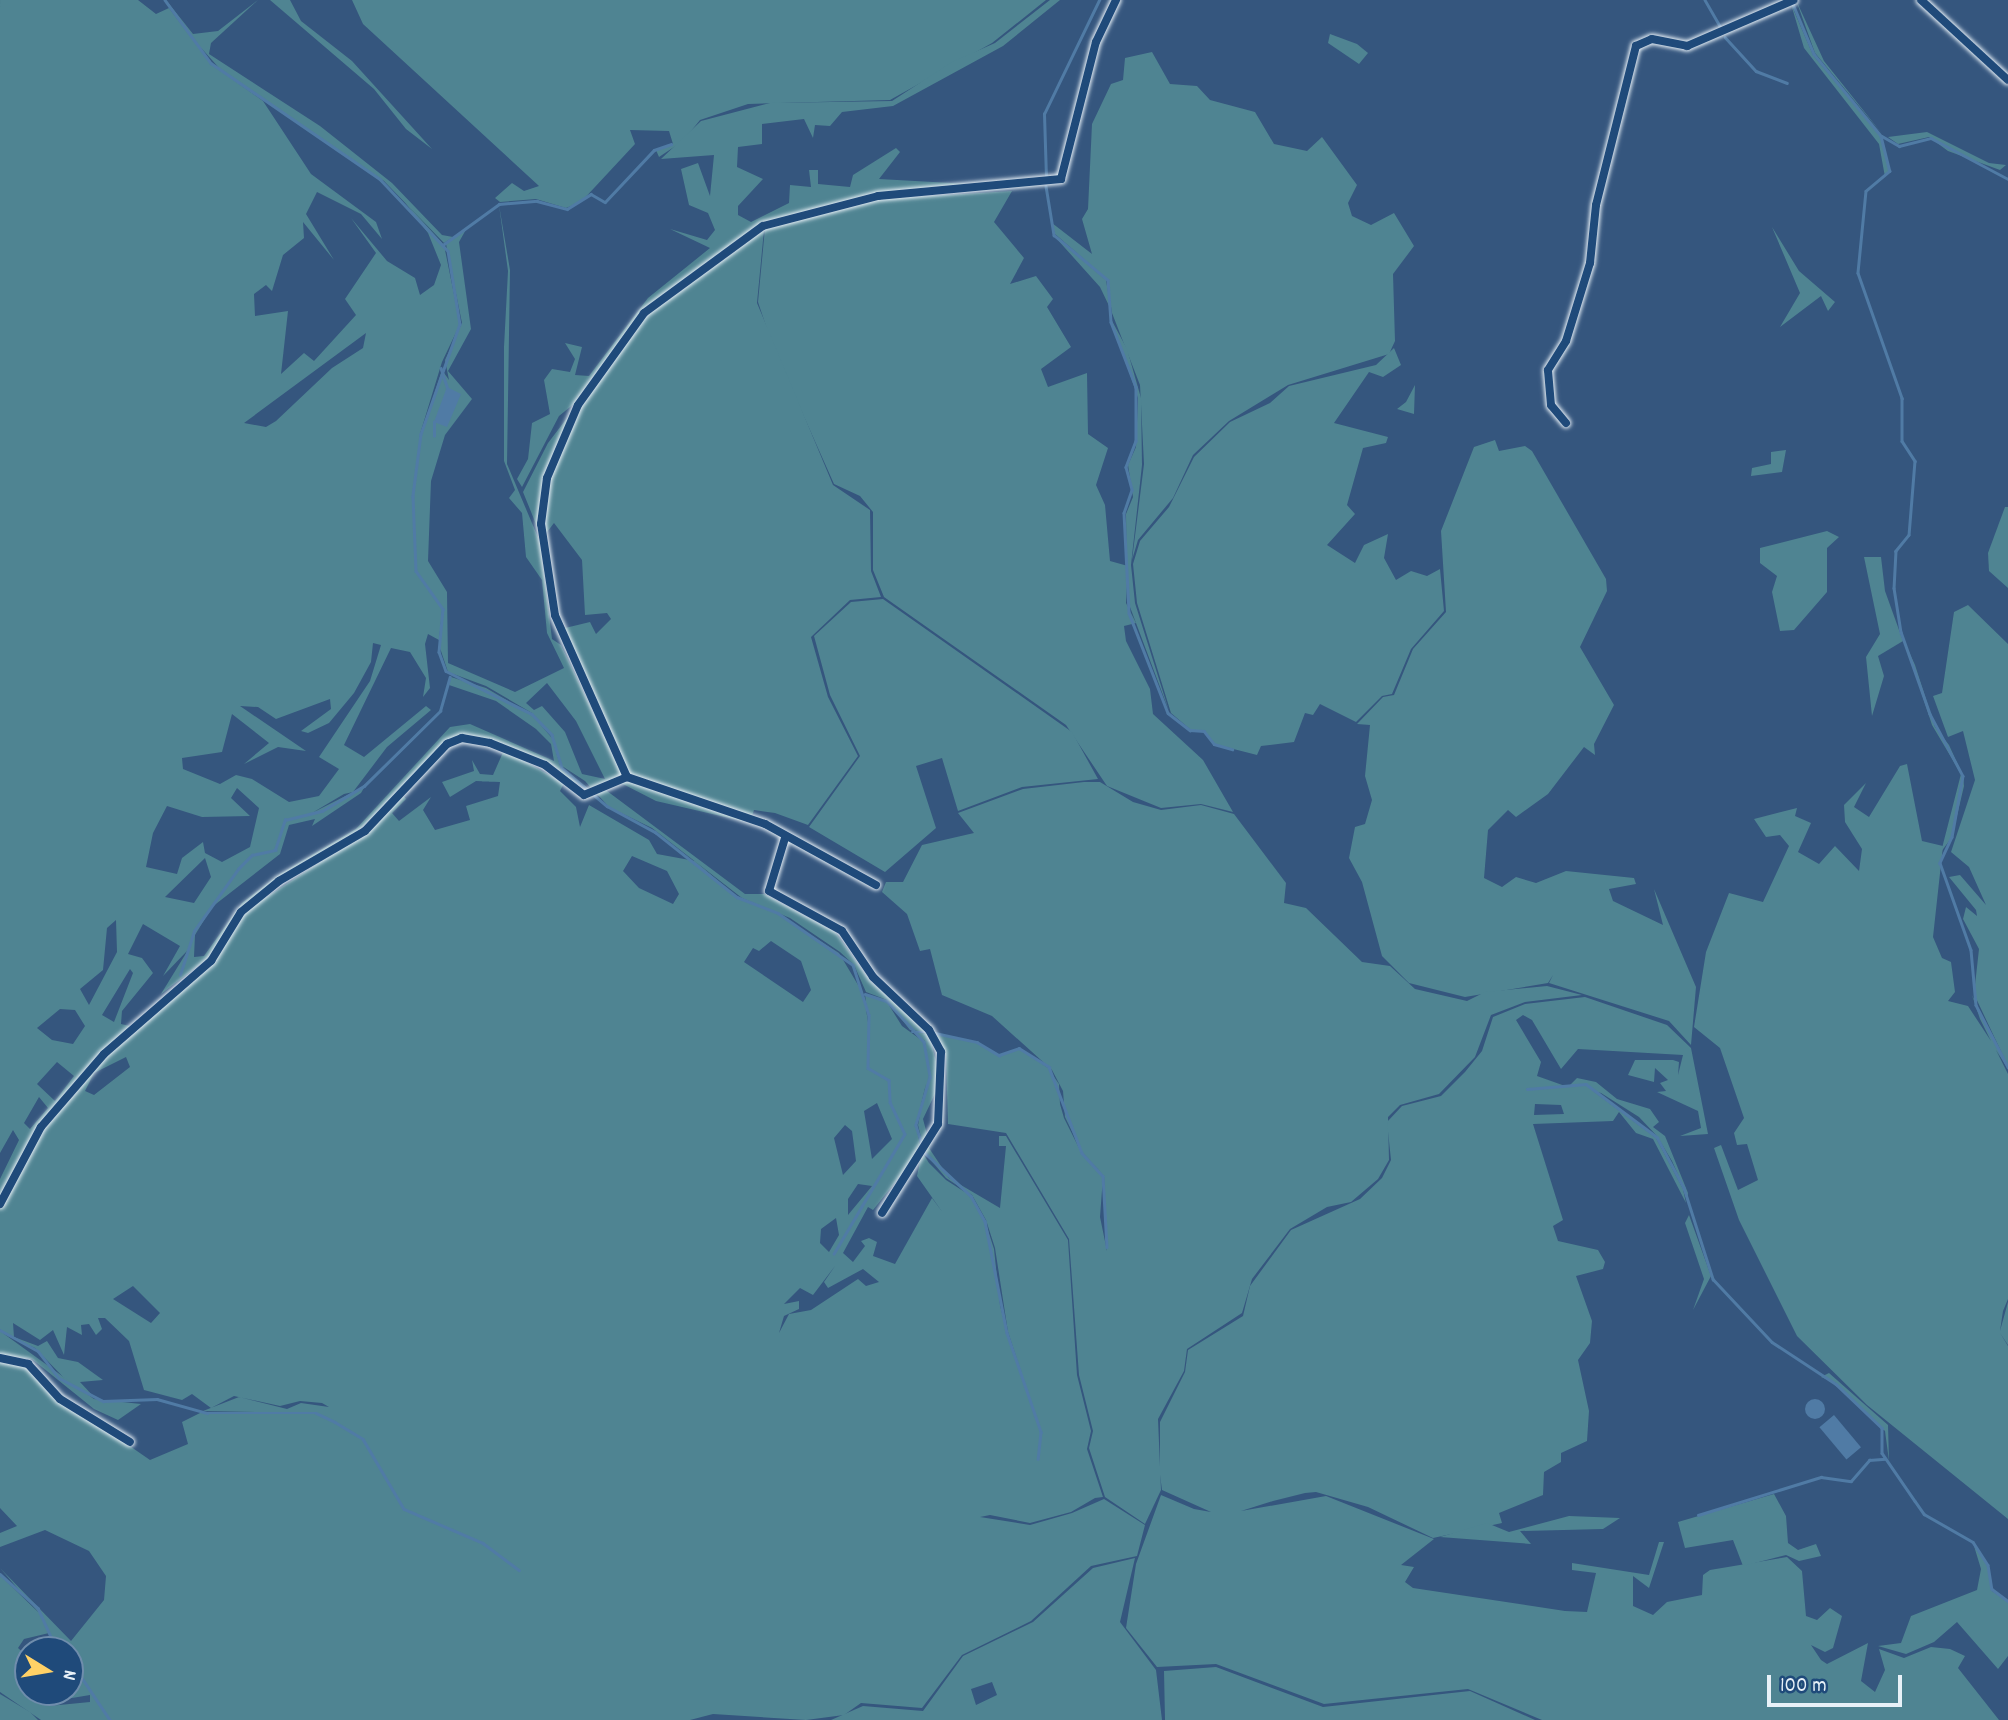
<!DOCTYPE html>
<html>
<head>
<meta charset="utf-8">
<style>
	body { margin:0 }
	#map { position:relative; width:2008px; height:1720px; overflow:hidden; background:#35567e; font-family:Dekko,sans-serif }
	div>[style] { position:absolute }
	.green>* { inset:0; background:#4f8492 }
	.water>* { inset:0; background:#507ba5; transform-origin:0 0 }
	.round { border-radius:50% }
	.stream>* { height:2.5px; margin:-1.25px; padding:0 1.25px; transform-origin:1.25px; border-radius:1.25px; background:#507ba5 }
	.roads { filter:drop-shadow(0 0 2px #e8f1f8) drop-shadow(0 0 2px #e8f1f8) }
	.minor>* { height:8px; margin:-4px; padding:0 4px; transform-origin:4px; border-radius:4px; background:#1f4a7a }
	span { translate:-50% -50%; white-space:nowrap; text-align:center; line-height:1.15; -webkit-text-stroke:6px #1f4a7a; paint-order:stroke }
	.north { position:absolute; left:14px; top:1636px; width:70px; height:70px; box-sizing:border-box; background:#1f4a7a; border:2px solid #6f8dac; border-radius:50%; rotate:101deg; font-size:19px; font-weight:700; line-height:28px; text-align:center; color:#e8f1f8 }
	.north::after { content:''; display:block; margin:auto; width:24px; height:32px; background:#ffd166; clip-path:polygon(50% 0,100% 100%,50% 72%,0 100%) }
	.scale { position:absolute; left:1767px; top:1675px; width:135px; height:32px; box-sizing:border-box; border:4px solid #e8f1f8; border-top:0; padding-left:9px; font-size:21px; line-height:24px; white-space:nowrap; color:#e8f1f8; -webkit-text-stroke:5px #1f4a7a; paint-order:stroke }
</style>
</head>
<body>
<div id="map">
	<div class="green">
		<i style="clip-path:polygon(evenodd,0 0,138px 0,156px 14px,169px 8px,211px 64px,263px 101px,311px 174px,376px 222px,382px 239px,361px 214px,317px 192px,306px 214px,334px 260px,303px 222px,304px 238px,283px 255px,272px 291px,266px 285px,254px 294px,255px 316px,288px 311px,281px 374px,304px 353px,314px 361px,356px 315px,345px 299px,376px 253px,351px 218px,387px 261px,415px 278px,420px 295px,434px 285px,441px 265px,428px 233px,404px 201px,444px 245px,460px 324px,442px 362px,420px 434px,417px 471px,421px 434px,442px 370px,449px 380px,445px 360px,462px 323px,446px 244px,468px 226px,459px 242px,471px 329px,448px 371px,472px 399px,445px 435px,431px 481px,428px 561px,447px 592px,448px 663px,515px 692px,564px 668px,547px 633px,542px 580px,526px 557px,522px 513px,509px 498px,515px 490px,504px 461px,504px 347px,508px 271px,499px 205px,510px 270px,507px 464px,540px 542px,552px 639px,561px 645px,623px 775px,593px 790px,585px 781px,562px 766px,553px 736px,532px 713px,486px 686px,448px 672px,440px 648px,442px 611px,439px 640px,428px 634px,425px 644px,430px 688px,423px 697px,426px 678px,410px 652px,391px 648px,344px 745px,364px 757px,426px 706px,431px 710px,387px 747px,353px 792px,344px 794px,312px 813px,365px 786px,361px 793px,312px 826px,315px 819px,289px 825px,280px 854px,212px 907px,195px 935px,194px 957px,204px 956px,242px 903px,280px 874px,356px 829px,450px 727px,470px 724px,554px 761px,551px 744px,536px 729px,496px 701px,449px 685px,451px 677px,486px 688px,532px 715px,552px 738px,561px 769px,592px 791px,490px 740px,454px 737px,355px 834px,243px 905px,211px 956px,161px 994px,188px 950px,163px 976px,180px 946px,143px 924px,128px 954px,142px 958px,153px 973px,122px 1011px,121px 1024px,134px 1027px,40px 1127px,0 1197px,0 1179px,19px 1140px,13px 1130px,0 1153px,0 0,366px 333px,363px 348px,332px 368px,276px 421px,266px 427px,244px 423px,366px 333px,0 0,373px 643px,381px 645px,370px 681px,319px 757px,339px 769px,319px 796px,289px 802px,252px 779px,236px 775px,220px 784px,183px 769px,182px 758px,222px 752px,232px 714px,269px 743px,244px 764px,278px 747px,306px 751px,240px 706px,258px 707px,276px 719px,330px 699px,331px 709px,301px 731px,308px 733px,329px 723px,354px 693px,371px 662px,373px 643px,0 0,547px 683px,576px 721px,605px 779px,582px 774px,565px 732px,542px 706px,534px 710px,526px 703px,547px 683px,0 0,237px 788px,259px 808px,250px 847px,222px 862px,205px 853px,203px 842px,182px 858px,177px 874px,146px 867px,153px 833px,167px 806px,202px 817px,250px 816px,231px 798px,237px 788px,0 0,205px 858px,211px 877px,194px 903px,165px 897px,205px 858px,0 0,116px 920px,117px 952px,89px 1005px,80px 989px,103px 970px,107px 928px,116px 920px,0 0,130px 969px,133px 973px,114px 1022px,102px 1015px,130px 969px,0 0,60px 1009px,75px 1010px,85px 1026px,73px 1044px,52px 1040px,37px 1028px,60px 1009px,0 0,57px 1062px,74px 1076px,55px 1101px,37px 1084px,57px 1062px,0 0,39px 1097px,48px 1108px,30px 1129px,24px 1123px,39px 1097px)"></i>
		<i style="clip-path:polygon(166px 0,193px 34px,218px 31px,258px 0,211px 43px,209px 54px,320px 126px,392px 183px,442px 235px,453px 237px,444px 243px,384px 181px,221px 70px,184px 29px)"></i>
		<i style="clip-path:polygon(270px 0,290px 0,301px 21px,352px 61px,432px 149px,406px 129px,374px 89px)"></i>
		<i style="clip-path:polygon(352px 0,1046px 0,992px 43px,890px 100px,748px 104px,700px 120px,683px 141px,659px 157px,656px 150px,673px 144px,669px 131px,630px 130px,635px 144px,581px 202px,566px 208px,536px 199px,500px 202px,495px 198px,512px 183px,524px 191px,539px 186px,363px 24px)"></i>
		<i style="clip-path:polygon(1050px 0,1060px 0,1003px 46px,893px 106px,842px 112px,830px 126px,815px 125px,813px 138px,804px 119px,762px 124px,762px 144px,738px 147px,737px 167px,763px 179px,738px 206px,738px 215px,751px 222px,789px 203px,790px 185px,811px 187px,809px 170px,818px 170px,818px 184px,850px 187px,853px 175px,896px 148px,900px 152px,879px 179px,969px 184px,874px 194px,768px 221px,739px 239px,640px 315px,575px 403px,559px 416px,522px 487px,517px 479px,528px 459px,532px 423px,550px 414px,544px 380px,552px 369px,570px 372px,575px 359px,565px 343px,582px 347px,575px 375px,589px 376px,648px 298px,710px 248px,670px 229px,707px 240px,715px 230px,708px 213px,689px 205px,681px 169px,698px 163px,710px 196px,714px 155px,661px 159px,701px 121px,770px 103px,892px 101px,952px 62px,995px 43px)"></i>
		<i style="clip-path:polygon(1796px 0,1824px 61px,1883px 135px,1815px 53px)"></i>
		<i style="clip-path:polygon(1791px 4px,1813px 55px,1880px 136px,1889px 170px,1885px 177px,1879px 144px,1804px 48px)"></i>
		<i style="clip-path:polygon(1330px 34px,1357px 44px,1368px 53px,1359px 64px,1328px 43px)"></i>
		<i style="clip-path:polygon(1152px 52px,1170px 84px,1197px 86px,1210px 100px,1255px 112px,1274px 144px,1307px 151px,1322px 137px,1357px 185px,1348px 203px,1352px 216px,1371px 225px,1394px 213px,1414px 246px,1393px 274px,1395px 341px,1389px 354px,1288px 385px,1229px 421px,1193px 455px,1173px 498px,1138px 540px,1132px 560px,1144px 464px,1140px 385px,1112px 313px,1107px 279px,1055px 234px,1052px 223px,1092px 254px,1082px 219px,1088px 209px,1092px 124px,1111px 84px,1123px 80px,1125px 58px)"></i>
		<i style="clip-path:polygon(1927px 132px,1989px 163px,2006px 165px,2000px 170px,1948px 151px,1929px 137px,1898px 144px,1888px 137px)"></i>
		<i style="clip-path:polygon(1012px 191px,994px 222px,1024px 258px,1010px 284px,1036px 276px,1053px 299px,1047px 307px,1071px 347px,1041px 369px,1048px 387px,1087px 373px,1088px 434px,1108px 448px,1096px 485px,1105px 505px,1110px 561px,1128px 566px,1126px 603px,1136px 623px,1124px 626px,1126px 641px,1150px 689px,1153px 714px,1203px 760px,1233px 812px,1201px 804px,1161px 808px,1107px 786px,1066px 725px,884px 597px,873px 570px,873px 512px,860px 496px,834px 484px,773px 347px,758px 302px,765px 228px,878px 199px)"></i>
		<i style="clip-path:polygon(1772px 227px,1799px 271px,1835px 302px,1828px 311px,1821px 296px,1780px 327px,1800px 293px)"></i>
		<i style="clip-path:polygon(764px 230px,757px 303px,833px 485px,870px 510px,871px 571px,881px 597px,850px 600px,811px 637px,828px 697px,858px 756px,808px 825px,775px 813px,754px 810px,752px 816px,631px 776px,561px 629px,590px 622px,596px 634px,611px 619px,607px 613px,585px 615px,582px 560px,554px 523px,544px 536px,548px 486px,581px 404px,646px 316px)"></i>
		<i style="clip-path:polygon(1056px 238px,1106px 280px,1111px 310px,1100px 287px)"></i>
		<i style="clip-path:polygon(1111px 319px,1127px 349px,1141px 398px,1142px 465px,1131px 565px,1135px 603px,1169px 711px,1127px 599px,1126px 514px,1133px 497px,1128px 465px,1136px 447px,1138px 398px)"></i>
		<i style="clip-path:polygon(1394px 348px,1401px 365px,1383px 377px,1369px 372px,1334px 423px,1388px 437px,1386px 443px,1363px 448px,1347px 505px,1355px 514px,1327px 545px,1355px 563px,1364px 545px,1388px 534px,1384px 558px,1396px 580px,1411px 571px,1427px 576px,1440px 569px,1444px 611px,1411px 649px,1392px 694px,1382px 696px,1356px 722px,1320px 704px,1313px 715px,1305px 713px,1294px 742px,1261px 746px,1257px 755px,1214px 744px,1204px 731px,1191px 730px,1171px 713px,1137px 603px,1133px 564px,1140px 541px,1169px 507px,1194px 457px,1230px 422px,1270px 403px,1289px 386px,1376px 365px)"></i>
		<i style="clip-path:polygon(1415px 385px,1414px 414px,1397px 409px,1406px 402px)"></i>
		<i style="clip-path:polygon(574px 409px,547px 473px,540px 534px,523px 492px,548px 443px)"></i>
		<i style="clip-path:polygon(1495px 440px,1499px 451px,1525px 446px,1532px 451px,1606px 579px,1607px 591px,1580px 647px,1614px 705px,1594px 744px,1595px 755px,1584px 747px,1548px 794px,1516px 817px,1508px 810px,1488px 830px,1484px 878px,1502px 887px,1516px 877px,1536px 883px,1566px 871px,1634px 878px,1636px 884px,1609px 889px,1613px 901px,1663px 925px,1654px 889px,1696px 987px,1691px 1045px,1669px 1021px,1549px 983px,1553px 975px,1548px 983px,1465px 997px,1409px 983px,1382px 956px,1362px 882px,1349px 858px,1355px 827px,1365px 824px,1372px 800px,1365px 776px,1370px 725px,1357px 724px,1383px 697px,1394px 695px,1413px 649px,1446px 612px,1441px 531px,1474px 447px)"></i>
		<i style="clip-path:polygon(1786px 450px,1782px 472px,1751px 476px,1752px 468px,1771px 464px,1771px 452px)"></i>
		<i style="clip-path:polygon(2005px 507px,2008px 507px,2008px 588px,1989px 571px,1988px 553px)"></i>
		<i style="clip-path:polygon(1827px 531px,1839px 537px,1827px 548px,1827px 592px,1794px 630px,1780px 631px,1772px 592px,1777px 576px,1760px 563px,1760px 548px)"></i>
		<i style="clip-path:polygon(1864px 557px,1881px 557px,1885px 591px,1903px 641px,1878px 656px,1884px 676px,1872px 716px,1866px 657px,1880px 634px)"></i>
		<i style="clip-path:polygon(883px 599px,1072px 732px,1098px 779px,1022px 787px,958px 811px,942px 758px,916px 766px,936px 828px,885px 872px,809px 827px,860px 756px,830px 695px,814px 636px,851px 602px)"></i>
		<i style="clip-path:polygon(1968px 605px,2008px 644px,2008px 1066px,1974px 994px,1979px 949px,1963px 919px,1966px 907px,1977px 916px,1976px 910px,1949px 877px,1960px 875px,1986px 905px,1969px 867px,1951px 852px,1975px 780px,1963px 731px,1948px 737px,1933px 696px,1942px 693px,1954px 612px)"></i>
		<i style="clip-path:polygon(1905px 643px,1915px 665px,1935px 727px,1949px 745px,1963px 776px,1964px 786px,1952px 837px,1941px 852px,1961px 774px,1932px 725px)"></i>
		<i style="clip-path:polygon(evenodd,504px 750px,564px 783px,560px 791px,576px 807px,580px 827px,589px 805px,649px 840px,657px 854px,695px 861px,738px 898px,778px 914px,839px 953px,864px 995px,870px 1036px,865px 994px,887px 1002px,902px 1026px,924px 1042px,930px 1078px,925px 1041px,913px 1032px,929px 1034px,941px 1081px,923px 1119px,928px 1138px,923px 1146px,918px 1125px,926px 1084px,916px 1125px,921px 1150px,873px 1210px,868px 1207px,843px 1253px,853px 1262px,865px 1246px,861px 1241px,869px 1238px,877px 1242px,873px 1256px,895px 1264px,932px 1198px,943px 1213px,917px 1176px,922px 1152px,929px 1163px,946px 1180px,971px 1196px,985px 1221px,994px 1249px,1000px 1305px,1007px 1334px,1042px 1435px,1008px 1332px,995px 1248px,986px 1220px,972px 1195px,946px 1178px,924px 1152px,927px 1145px,949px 1178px,1000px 1208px,1006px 1146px,999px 1146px,999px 1136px,1006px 1136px,1068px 1240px,1077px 1375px,1091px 1431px,1087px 1449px,1103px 1497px,1095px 1498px,1071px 1512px,1030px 1523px,990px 1515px,980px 1517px,1030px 1525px,1072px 1513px,1104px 1499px,1145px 1525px,1137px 1556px,1091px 1566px,1031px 1621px,962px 1655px,922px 1708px,861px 1703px,844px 1715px,806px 1720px,713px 1714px,690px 1720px,41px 1720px,0 1692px,0 1575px,39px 1613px,0 1568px,71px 1641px,104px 1600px,106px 1576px,89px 1551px,45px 1530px,0 1547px,0 1533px,17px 1526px,0 1508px,0 1358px,26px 1364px,53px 1393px,150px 1460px,188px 1444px,182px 1422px,202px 1412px,316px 1414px,331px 1420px,316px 1413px,203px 1411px,239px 1397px,287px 1409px,301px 1403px,329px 1407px,322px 1403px,300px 1401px,280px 1406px,234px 1396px,211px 1408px,192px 1394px,182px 1400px,144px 1390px,129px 1341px,105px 1318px,98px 1318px,102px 1329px,96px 1335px,89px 1324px,81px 1325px,82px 1335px,67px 1327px,64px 1355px,53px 1330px,40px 1340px,13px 1323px,14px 1337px,38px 1346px,47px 1341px,58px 1358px,78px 1362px,103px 1380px,80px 1382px,94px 1397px,69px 1383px,35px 1348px,8px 1336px,0 1329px,0 1201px,35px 1139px,95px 1064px,202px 971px,242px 913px,357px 838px,400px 792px,406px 799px,392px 813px,399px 821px,431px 797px,423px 810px,435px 830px,470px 820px,466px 806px,498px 796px,500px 782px,476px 781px,450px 797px,442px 782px,474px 771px,472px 760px,480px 774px,493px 775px,504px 750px,632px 856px,667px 871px,679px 894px,673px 904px,639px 888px,623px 871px,632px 856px,504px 750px,771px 941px,801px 961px,811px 990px,803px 1002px,744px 962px,753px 948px,759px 951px,771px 941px,504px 750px,126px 1057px,130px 1067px,94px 1095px,85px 1091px,94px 1073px,126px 1057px,504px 750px,877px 1103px,892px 1139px,872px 1159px,864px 1111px,877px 1103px,504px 750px,845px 1125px,852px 1131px,856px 1161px,843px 1175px,834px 1138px,845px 1125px,504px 750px,858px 1184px,872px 1186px,848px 1215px,848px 1199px,858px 1184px,504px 750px,836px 1218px,839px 1235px,829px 1252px,820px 1243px,821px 1229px,836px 1218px,504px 750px,835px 1266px,824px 1282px,828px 1288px,863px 1269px,879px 1282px,866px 1286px,858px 1279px,811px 1310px,789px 1314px,779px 1333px,784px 1316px,799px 1309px,799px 1301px,784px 1304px,800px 1288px,813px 1295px,835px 1266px,504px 750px,133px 1286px,160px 1313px,151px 1323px,113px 1299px,133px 1286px,504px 750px,49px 1633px,58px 1650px,70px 1650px,77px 1670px,70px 1662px,70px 1692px,28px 1692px,27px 1656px,18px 1648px,24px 1639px,49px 1633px,504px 750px,90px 1695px,90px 1702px,49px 1706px,54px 1701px,90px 1695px)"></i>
		<i style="clip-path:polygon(1907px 764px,1922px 841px,1943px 846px,1933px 937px,1942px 958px,1951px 962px,1955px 992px,1948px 1001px,1968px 1006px,1991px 1041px,1980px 1019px,1972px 995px,2008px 1069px,1996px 1050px,2008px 1074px,2008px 1299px,2003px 1311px,2000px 1331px,2008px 1302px,2008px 1345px,2000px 1333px,2008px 1346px,2008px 1519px,1867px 1405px,1797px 1336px,1739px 1220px,1714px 1148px,1721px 1145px,1738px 1190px,1758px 1180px,1747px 1144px,1737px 1145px,1734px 1133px,1744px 1118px,1720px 1048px,1694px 1027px,1706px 952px,1729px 893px,1763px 902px,1789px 846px,1780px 835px,1766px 837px,1754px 819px,1797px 808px,1795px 816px,1811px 823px,1798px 852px,1819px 864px,1835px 846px,1859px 871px,1862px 849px,1845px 822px,1844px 805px,1866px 783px,1854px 807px,1869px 817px,1900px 766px)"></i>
		<i style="clip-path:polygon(619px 782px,629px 782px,747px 822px,656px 801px)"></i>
		<i style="clip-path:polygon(1084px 782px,1100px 782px,1133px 802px,1161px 810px,1201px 805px,1234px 814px,1286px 883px,1284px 903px,1306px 908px,1362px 962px,1390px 966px,1415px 989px,1467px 1001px,1485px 992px,1547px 986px,1582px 995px,1525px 1002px,1491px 1015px,1475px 1057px,1439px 1094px,1400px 1105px,1388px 1117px,1389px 1160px,1378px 1179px,1351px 1202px,1327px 1207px,1290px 1229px,1252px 1279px,1242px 1313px,1187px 1349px,1184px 1371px,1158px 1419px,1161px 1490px,1145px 1524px,1105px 1497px,1089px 1448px,1093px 1431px,1079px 1375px,1069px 1239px,1006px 1133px,948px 1124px,946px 1055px,935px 1034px,977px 1043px,1000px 1056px,1019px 1048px,1048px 1068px,1059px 1084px,1060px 1104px,1064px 1118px,1082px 1154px,1103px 1177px,1100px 1217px,1107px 1251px,1104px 1176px,1082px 1152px,1065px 1117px,1063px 1091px,1052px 1070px,992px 1016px,942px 995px,930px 949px,920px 951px,907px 914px,882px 892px,886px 882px,903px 882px,922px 845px,974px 833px,958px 813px,1023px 789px)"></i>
		<i style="clip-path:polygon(603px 788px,745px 894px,764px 894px,835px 932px,871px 982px,927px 1032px,910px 1030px,887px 1000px,866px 992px,854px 965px,840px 952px,790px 918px,742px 898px,652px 828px,609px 807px,597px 794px)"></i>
		<i style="clip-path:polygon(evenodd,1585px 997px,1667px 1025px,1691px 1048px,1708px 1134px,1680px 1136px,1701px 1128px,1698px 1111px,1657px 1092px,1666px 1091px,1660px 1083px,1668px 1080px,1655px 1068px,1654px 1082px,1628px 1075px,1635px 1060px,1673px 1060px,1679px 1062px,1678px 1075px,1683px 1055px,1578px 1049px,1561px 1069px,1532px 1020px,1523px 1015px,1516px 1020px,1541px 1062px,1537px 1076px,1568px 1087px,1577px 1078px,1596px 1082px,1617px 1099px,1650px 1109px,1659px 1122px,1653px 1127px,1665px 1136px,1688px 1193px,1687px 1201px,1684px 1188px,1672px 1161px,1657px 1136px,1639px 1117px,1601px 1093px,1593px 1091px,1656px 1138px,1683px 1189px,1686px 1203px,1653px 1139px,1636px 1133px,1619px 1112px,1613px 1121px,1533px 1124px,1563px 1220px,1553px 1226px,1558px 1241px,1598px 1250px,1605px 1262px,1603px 1269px,1576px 1276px,1592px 1321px,1590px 1343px,1578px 1360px,1589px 1411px,1587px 1441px,1561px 1453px,1561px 1462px,1544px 1472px,1543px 1495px,1499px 1513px,1502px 1523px,1433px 1538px,1368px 1507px,1316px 1492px,1305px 1493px,1273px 1501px,1241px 1511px,1326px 1496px,1434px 1539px,1401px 1565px,1414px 1567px,1405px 1582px,1413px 1588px,1565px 1611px,1587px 1612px,1596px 1573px,1572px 1570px,1572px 1563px,1649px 1575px,1659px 1542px,1664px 1542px,1649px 1588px,1633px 1576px,1633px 1606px,1653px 1615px,1667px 1602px,1702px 1595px,1703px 1575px,1710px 1570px,1787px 1557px,1802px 1571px,1806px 1616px,1817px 1620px,1830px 1608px,1842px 1616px,1833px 1648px,1825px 1652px,1811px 1645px,1821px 1660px,1827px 1664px,1868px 1643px,1861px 1681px,1875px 1692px,1885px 1670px,1879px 1649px,1904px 1658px,1931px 1647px,1950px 1649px,1965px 1656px,1958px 1668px,1999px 1720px,1542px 1720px,1468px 1689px,1324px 1704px,1216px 1664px,1157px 1667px,1126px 1628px,1136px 1564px,1161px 1495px,1194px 1509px,1211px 1512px,1162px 1490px,1160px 1475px,1160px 1422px,1185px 1372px,1188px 1350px,1243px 1316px,1250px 1286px,1291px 1230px,1360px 1199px,1382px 1178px,1391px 1160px,1387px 1122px,1402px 1106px,1441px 1096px,1465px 1072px,1482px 1051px,1493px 1017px,1525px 1004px,1585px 997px,1535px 1104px,1561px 1105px,1564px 1114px,1534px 1115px,1535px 1104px)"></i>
		<i style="clip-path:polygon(1689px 1215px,1711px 1276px,1693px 1310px,1704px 1279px,1685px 1223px)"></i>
		<i style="clip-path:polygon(0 1331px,94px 1399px,141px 1404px,118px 1420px,94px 1409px,32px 1359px,0 1355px)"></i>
		<i style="clip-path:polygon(1829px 1373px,1888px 1425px,1889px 1461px,1885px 1431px,1836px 1383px,1821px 1377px)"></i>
		<i style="clip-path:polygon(1774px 1494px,1786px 1516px,1788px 1543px,1798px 1550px,1816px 1544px,1821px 1556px,1799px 1561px,1786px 1555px,1743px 1566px,1733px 1540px,1685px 1548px,1678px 1522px)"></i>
		<i style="clip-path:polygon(1569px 1516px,1620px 1518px,1603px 1529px,1520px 1531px,1531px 1544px,1440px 1537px,1487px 1523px,1509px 1532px)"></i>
		<i style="clip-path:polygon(1974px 1546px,1988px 1566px,1992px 1591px,2008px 1602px,2008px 1656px,1998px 1669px,1957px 1622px,1934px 1642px,1906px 1654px,1878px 1646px,1901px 1643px,1911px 1616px,1977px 1590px,1981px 1569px)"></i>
		<i style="clip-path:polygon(evenodd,1135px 1558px,1120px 1622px,1156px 1670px,1162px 1720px,831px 1720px,863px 1706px,923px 1711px,963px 1656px,1033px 1622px,1093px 1568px,1135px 1558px,992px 1682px,997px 1695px,976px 1705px,971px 1689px,992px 1682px)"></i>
		<i style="clip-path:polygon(1216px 1667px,1323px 1707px,1470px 1691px,1535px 1720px,1165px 1720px,1164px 1671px)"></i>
		<i style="clip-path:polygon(0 1694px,30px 1712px,38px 1720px,0 1720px)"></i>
	</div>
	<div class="water">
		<i style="clip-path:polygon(447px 387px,461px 394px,447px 427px,434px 422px)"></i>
		<i class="round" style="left:1805px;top:1399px;width:20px;height:20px"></i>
		<i style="left:1834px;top:1415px;width:42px;height:19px;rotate:50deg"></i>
	</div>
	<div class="stream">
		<i style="left:165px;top:0;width:78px;rotate:53.9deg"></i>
		<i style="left:211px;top:63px;width:205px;rotate:34.5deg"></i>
		<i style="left:380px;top:179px;width:99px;rotate:46.6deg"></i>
		<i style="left:448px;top:251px;width:74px;rotate:80.7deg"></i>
		<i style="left:460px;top:324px;width:117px;rotate:109.5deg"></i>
		<i style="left:421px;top:434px;width:63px;rotate:97.4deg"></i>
		<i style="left:413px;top:496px;width:75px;rotate:87.7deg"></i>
		<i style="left:416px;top:571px;width:47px;rotate:54.6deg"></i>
		<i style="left:443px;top:609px;width:43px;rotate:95.3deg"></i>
		<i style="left:439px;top:652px;width:20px;rotate:70deg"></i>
		<i style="left:446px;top:671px;width:96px;rotate:26.6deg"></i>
		<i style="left:532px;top:714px;width:29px;rotate:46deg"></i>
		<i style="left:552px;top:735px;width:34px;rotate:73deg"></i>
		<i style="left:562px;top:768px;width:59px;rotate:40.2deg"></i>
		<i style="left:607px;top:806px;width:55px;rotate:28.4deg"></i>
		<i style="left:655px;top:832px;width:105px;rotate:38.4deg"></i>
		<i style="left:737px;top:897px;width:44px;rotate:21.3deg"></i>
		<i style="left:778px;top:913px;width:91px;rotate:34.7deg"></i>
		<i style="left:853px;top:965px;width:52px;rotate:72.3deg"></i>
		<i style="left:869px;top:1015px;width:53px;rotate:91.1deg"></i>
		<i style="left:868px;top:1068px;width:24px;rotate:30deg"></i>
		<i style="left:889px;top:1080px;width:22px;rotate:87deg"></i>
		<i style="left:890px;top:1102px;width:35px;rotate:65deg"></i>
		<i style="left:905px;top:1134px;width:139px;rotate:120.6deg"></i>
		<i style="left:1705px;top:0;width:34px;rotate:60deg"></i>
		<i style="left:1793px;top:4px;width:54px;rotate:67.2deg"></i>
		<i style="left:1814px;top:54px;width:106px;rotate:50.7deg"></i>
		<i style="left:1881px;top:136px;width:36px;rotate:76deg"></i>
		<i style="left:1890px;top:171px;width:31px;rotate:140deg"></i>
		<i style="left:1866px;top:191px;width:82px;rotate:95.6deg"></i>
		<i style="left:1858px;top:273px;width:133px;rotate:70.6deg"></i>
		<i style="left:1902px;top:398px;width:43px;rotate:90deg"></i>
		<i style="left:1902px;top:441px;width:24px;rotate:57deg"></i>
		<i style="left:1915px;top:461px;width:74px;rotate:94.6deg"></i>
		<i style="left:1909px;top:535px;width:21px;rotate:129deg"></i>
		<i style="left:1896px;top:551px;width:37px;rotate:93deg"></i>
		<i style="left:1894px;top:588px;width:45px;rotate:81deg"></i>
		<i style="left:1901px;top:632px;width:87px;rotate:70.5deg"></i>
		<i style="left:1930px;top:714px;width:70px;rotate:62deg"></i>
		<i style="left:1963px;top:776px;width:62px;rotate:100.2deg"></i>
		<i style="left:1952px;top:837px;width:29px;rotate:115deg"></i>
		<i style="left:1940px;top:863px;width:92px;rotate:70.4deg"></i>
		<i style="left:1971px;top:950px;width:55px;rotate:84.8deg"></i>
		<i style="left:1976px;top:1005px;width:70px;rotate:62.7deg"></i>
		<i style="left:1725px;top:37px;width:46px;rotate:47.6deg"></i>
		<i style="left:1756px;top:71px;width:33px;rotate:21deg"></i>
		<i style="left:1882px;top:136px;width:20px;rotate:30deg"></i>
		<i style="left:1899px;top:146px;width:33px;rotate:-14deg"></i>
		<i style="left:1931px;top:138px;width:87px;rotate:28deg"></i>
		<i style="left:1046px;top:178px;width:64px;rotate:-91.8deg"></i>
		<i style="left:1044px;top:114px;width:127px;rotate:-64.2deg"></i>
		<i style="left:1046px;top:186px;width:50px;rotate:80.7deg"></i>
		<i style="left:1054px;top:235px;width:70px;rotate:39.8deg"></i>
		<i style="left:1108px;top:280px;width:42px;rotate:85.9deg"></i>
		<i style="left:1111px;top:322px;width:70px;rotate:69deg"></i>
		<i style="left:1136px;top:387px;width:54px;rotate:90deg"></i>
		<i style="left:1136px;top:441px;width:28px;rotate:111deg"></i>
		<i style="left:1126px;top:467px;width:24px;rotate:75deg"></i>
		<i style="left:1132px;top:490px;width:24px;rotate:109deg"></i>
		<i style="left:1124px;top:513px;width:100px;rotate:87.1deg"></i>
		<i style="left:1129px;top:613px;width:107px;rotate:68.7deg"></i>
		<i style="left:1168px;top:713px;width:28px;rotate:38deg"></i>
		<i style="left:1190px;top:730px;width:14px;rotate:4deg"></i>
		<i style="left:1204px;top:731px;width:16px;rotate:52deg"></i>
		<i style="left:1214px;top:744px;width:19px;rotate:16deg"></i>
		<i style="left:444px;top:244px;width:68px;rotate:-36deg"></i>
		<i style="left:499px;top:204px;width:38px;rotate:-5deg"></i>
		<i style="left:537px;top:201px;width:31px;rotate:15deg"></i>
		<i style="left:567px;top:209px;width:28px;rotate:-32deg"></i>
		<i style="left:591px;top:194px;width:16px;rotate:30deg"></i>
		<i style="left:605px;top:202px;width:71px;rotate:-46.7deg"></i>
		<i style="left:654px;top:150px;width:18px;rotate:-19deg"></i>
		<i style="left:441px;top:368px;width:20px;rotate:72deg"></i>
		<i style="left:434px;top:436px;width:14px;rotate:-90deg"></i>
		<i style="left:180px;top:975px;width:46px;rotate:-72.3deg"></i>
		<i style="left:194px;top:931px;width:76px;rotate:-54.6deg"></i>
		<i style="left:238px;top:869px;width:20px;rotate:-45deg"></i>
		<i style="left:252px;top:855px;width:24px;rotate:-12deg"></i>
		<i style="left:275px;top:850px;width:32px;rotate:-72deg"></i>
		<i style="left:285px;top:820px;width:38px;rotate:-14deg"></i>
		<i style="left:322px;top:811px;width:49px;rotate:-30.8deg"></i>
		<i style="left:364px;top:786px;width:107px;rotate:-44.6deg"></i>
		<i style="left:440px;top:711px;width:35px;rotate:-74deg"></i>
		<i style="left:865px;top:994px;width:23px;rotate:18deg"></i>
		<i style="left:887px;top:1001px;width:55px;rotate:47.9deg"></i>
		<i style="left:924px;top:1042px;width:36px;rotate:80deg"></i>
		<i style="left:930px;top:1077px;width:50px;rotate:106.3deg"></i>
		<i style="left:916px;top:1125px;width:21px;rotate:73deg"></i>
		<i style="left:912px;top:1032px;width:14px"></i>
		<i style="left:935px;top:1033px;width:43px;rotate:12.1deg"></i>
		<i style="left:977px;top:1042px;width:26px;rotate:31deg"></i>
		<i style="left:999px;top:1055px;width:21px;rotate:-19deg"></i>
		<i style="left:1019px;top:1048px;width:36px;rotate:32deg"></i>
		<i style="left:1049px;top:1067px;width:92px;rotate:69deg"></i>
		<i style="left:1082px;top:1153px;width:31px;rotate:48deg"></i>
		<i style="left:1103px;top:1176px;width:71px;rotate:86.8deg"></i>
		<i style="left:1527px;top:1089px;width:59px;rotate:-4.8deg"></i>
		<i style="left:1586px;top:1084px;width:89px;rotate:36.7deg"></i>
		<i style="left:1657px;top:1137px;width:58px;rotate:62.1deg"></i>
		<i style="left:1684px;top:1188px;width:96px;rotate:72.3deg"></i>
		<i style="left:1713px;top:1279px;width:86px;rotate:46.9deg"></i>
		<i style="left:1772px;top:1342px;width:77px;rotate:33.3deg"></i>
		<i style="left:1836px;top:1384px;width:64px;rotate:43.7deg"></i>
		<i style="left:1882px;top:1428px;width:25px;rotate:90deg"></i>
		<i style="left:1882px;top:1453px;width:58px;rotate:55.5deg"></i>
		<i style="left:1915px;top:1501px;width:16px;rotate:55deg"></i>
		<i style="left:1924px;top:1514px;width:56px;rotate:29.7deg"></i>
		<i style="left:1973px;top:1542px;width:27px;rotate:57deg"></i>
		<i style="left:1988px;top:1565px;width:24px;rotate:81deg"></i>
		<i style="left:1992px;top:1589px;width:20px;rotate:37deg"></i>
		<i style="left:923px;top:1151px;width:66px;rotate:43.2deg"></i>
		<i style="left:971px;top:1196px;width:29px;rotate:61deg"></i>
		<i style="left:985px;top:1221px;width:114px;rotate:78.9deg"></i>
		<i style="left:1007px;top:1333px;width:105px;rotate:71deg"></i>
		<i style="left:1041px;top:1432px;width:27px;rotate:96deg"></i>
		<i style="left:0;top:1330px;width:43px;rotate:28.9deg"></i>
		<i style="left:38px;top:1351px;width:34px;rotate:52deg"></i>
		<i style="left:59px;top:1378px;width:50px;rotate:27.6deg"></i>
		<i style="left:103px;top:1401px;width:54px;rotate:-2.1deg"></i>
		<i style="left:157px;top:1399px;width:52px;rotate:15.6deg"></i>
		<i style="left:207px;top:1413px;width:109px"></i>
		<i style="left:316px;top:1413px;width:21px;rotate:25deg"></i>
		<i style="left:335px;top:1422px;width:33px;rotate:31deg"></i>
		<i style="left:363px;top:1439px;width:81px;rotate:59.6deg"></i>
		<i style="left:404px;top:1509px;width:86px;rotate:23.3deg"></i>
		<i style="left:483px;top:1543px;width:45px;rotate:36.9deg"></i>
		<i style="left:1698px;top:1515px;width:129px;rotate:-17.2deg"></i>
		<i style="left:1821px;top:1477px;width:30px;rotate:8deg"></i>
		<i style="left:1851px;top:1481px;width:28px;rotate:-49deg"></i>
		<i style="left:1869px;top:1460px;width:16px;rotate:-4deg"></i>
		<i style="left:0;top:1574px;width:51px;rotate:41.8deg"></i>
		<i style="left:38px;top:1608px;width:46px;rotate:65.7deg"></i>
		<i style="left:70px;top:1660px;width:72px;rotate:56.3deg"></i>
	</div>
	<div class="roads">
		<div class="minor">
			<i style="left:1921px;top:0;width:118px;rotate:42.6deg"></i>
			<i style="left:1566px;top:423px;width:23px;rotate:-130deg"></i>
			<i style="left:1551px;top:405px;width:35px;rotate:-95deg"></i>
			<i style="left:1548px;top:370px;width:34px;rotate:-58deg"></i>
			<i style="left:1566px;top:341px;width:82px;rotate:-72.9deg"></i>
			<i style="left:1590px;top:263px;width:58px;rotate:-84.1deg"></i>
			<i style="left:1596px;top:205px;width:164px;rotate:-75.9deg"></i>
			<i style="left:1636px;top:46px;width:17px;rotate:-24deg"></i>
			<i style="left:1652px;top:39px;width:36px;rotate:11deg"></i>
			<i style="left:1687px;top:46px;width:116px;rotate:-23.3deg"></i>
			<i style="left:785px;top:838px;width:55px;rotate:106.8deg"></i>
			<i style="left:769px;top:891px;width:83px;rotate:28.7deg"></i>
			<i style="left:842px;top:931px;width:55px;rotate:56deg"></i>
			<i style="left:873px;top:977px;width:77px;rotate:43.4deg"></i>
			<i style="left:929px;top:1030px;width:25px;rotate:61deg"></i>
			<i style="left:941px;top:1052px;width:72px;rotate:92.4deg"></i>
			<i style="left:938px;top:1124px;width:105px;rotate:122.2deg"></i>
			<i style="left:876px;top:885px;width:127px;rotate:-151.2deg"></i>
			<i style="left:765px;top:824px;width:146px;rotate:-161.2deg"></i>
			<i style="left:627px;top:777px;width:177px;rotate:-114deg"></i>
			<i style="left:555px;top:615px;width:92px;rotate:-98.7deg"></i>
			<i style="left:541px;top:524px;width:46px;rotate:-82.6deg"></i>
			<i style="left:547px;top:478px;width:79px;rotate:-67deg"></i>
			<i style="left:578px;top:405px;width:113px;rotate:-54.3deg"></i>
			<i style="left:644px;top:313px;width:147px;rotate:-36.2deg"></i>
			<i style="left:763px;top:226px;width:119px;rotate:-14.6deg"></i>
			<i style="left:878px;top:196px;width:184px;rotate:-5.3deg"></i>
			<i style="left:1061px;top:179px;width:141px;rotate:-75.7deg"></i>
			<i style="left:1096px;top:42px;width:47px;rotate:-64.5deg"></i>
			<i style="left:0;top:1204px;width:87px;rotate:-62deg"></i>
			<i style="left:41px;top:1127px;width:96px;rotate:-49.2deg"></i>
			<i style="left:104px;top:1054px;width:142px;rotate:-41deg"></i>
			<i style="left:211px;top:961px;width:57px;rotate:-58.5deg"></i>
			<i style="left:241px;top:912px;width:49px;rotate:-39.2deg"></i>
			<i style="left:279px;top:881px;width:99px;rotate:-30.2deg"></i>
			<i style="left:365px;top:831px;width:120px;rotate:-46.7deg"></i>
			<i style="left:447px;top:744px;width:16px;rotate:-22deg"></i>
			<i style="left:462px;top:738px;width:28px;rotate:10deg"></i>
			<i style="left:490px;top:743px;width:59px;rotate:21.8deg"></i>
			<i style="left:545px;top:765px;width:49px;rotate:37.6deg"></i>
			<i style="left:584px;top:795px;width:47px;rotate:-22.7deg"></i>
			<i style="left:0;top:1358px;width:29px;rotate:12deg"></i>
			<i style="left:28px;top:1364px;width:47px;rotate:47.6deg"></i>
			<i style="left:60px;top:1399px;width:82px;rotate:31.6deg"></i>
		</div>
	</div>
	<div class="north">N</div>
	<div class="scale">100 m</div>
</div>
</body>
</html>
